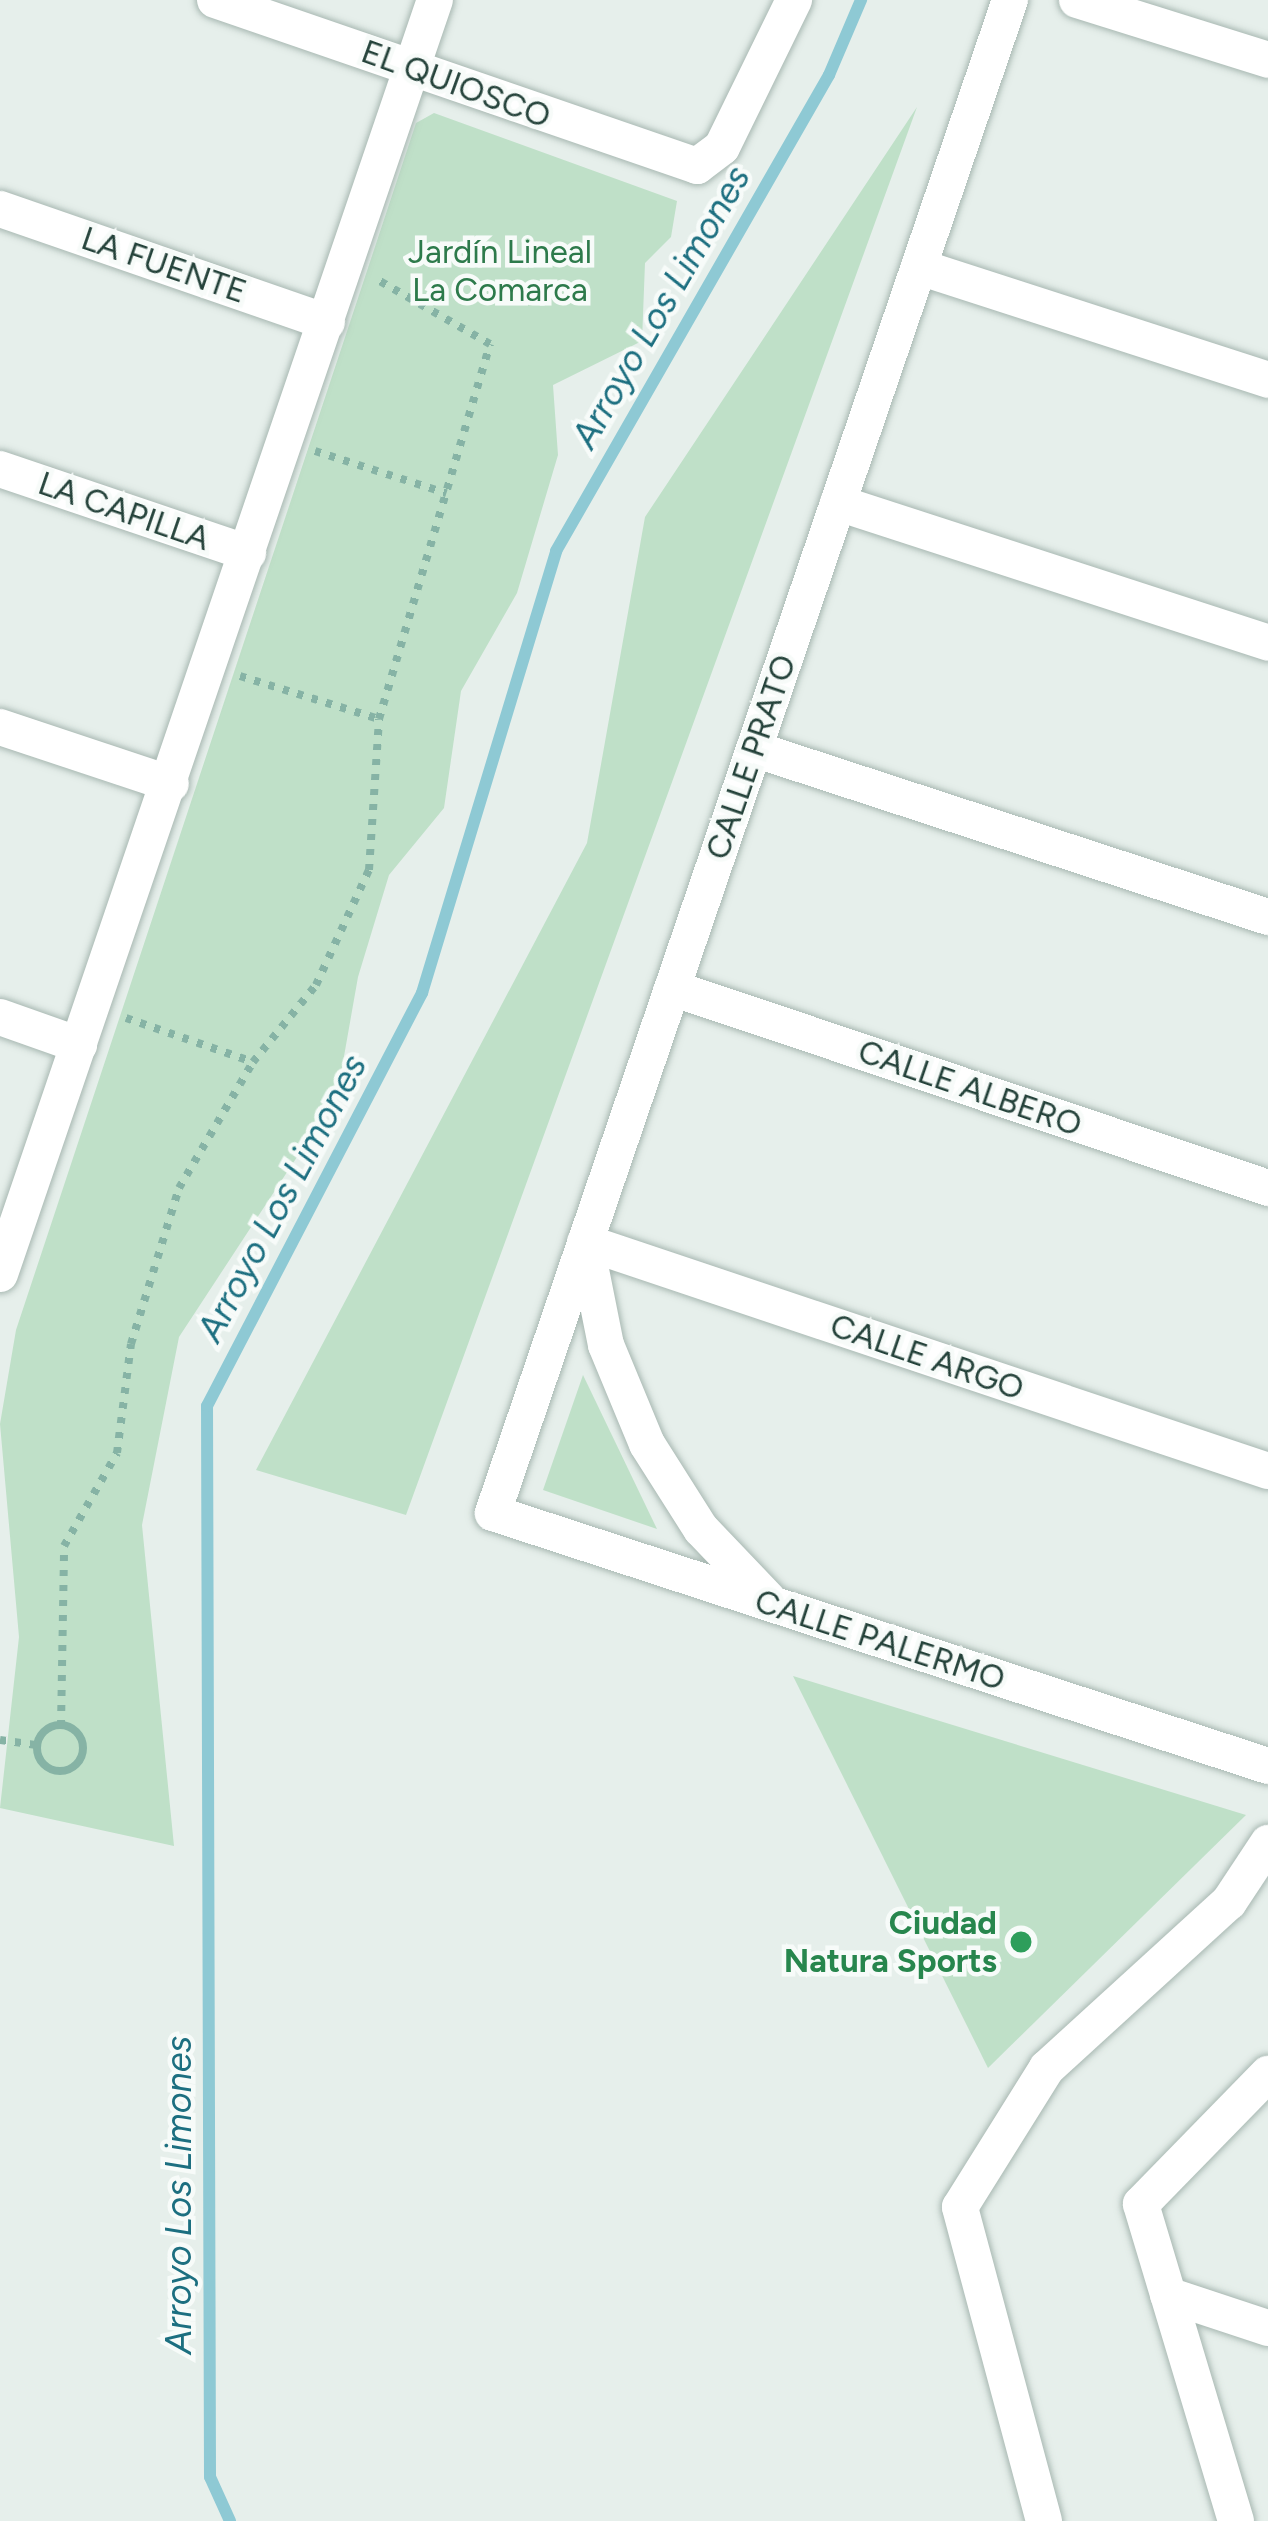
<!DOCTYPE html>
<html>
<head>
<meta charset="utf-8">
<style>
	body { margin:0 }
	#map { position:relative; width:1268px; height:2521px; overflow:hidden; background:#e6efeb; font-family:Figtree,sans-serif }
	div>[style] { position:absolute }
	.green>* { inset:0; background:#bfe0c8 }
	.stream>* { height:12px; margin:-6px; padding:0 6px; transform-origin:6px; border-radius:6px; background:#8ec9d4 }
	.path>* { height:8px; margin-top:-4px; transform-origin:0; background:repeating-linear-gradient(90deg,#86b3a5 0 6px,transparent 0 15px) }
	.path>.ring { margin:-4px; padding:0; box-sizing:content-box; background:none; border:8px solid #86b3a5; border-radius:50% }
	.roads { filter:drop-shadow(0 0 3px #a8b8b2) drop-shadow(0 0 3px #a8b8b2) }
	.minor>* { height:36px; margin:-18px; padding:0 18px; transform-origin:18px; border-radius:18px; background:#fff }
	.dots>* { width:33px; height:33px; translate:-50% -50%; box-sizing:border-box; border:6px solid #f7fbf9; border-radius:50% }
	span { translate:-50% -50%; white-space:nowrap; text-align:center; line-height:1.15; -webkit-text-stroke:9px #f7fbf9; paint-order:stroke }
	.street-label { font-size:33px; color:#24423a }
	.park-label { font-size:33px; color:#2d7a4b }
	.leisure-label { font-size:33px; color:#27864d; font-weight:700 }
	.right { translate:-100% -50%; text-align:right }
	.water-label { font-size:36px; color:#1c6f80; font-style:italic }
</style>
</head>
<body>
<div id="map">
	<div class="green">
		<i style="clip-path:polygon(917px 107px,406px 1515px,256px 1470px,587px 843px,645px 517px)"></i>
		<i style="clip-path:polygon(434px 113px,677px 201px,671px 237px,645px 263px,642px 341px,553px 385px,558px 455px,517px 593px,461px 691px,444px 808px,389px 875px,358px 977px,337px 1096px,179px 1337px,142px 1525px,174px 1846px,0 1808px,19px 1637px,0 1424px,16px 1330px,416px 123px)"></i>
		<i style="clip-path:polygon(583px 1375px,657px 1529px,543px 1490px)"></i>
		<i style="clip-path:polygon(793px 1676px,1246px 1815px,988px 2068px)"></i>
	</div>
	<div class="stream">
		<i style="left:230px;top:2521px;width:48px;rotate:-114.4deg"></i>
		<i style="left:210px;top:2477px;width:1071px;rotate:-90.16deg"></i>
		<i style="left:207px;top:1406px;width:466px;rotate:-62.5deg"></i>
		<i style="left:422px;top:993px;width:462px;rotate:-73.1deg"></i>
		<i style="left:556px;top:551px;width:549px;rotate:-60.16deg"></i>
		<i style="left:829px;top:75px;width:82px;rotate:-66.9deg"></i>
	</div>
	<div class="path">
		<i style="left:315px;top:451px;width:138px;rotate:17.8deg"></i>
		<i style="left:240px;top:676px;width:145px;rotate:17.2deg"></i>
		<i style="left:126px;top:1018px;width:134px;rotate:19.1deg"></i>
		<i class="ring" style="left:37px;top:1725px;width:38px;height:38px"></i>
		<i style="left:61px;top:1726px;width:180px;rotate:-89deg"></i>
		<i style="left:64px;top:1546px;width:107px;rotate:-60.3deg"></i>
		<i style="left:117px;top:1453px;width:110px;rotate:-82.7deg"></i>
		<i style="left:131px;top:1344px;width:163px;rotate:-72.9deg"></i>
		<i style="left:179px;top:1188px;width:146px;rotate:-59.6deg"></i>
		<i style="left:253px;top:1062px;width:99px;rotate:-50.7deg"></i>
		<i style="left:316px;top:985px;width:127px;rotate:-65.3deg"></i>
		<i style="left:369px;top:870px;width:151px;rotate:-86.2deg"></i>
		<i style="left:379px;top:719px;width:391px;rotate:-73.5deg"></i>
		<i style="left:490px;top:344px;width:131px;rotate:-150.3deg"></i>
		<i style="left:0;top:1740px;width:37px;rotate:8deg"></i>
	</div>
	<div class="roads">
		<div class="minor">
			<i style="left:215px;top:0;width:510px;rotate:19deg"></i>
			<i style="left:697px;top:166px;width:31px;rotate:-37deg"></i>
			<i style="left:722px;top:147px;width:164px;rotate:-63.9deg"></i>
			<i style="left:1010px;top:0;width:1599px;rotate:108.87deg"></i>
			<i style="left:493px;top:1513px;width:815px;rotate:18.08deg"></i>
			<i style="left:1077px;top:0;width:200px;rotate:17.4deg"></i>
			<i style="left:0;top:209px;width:346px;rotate:19.1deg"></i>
			<i style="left:919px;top:267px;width:367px;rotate:17.9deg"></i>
			<i style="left:0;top:469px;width:262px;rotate:18.7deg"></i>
			<i style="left:838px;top:503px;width:452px;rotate:18deg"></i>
			<i style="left:0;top:727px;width:180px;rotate:18.4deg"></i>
			<i style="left:754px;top:749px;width:541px;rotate:18.1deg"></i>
			<i style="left:672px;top:988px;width:629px;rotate:18.55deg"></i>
			<i style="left:0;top:1017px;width:84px;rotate:19.5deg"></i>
			<i style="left:585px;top:1242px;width:720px;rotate:18.54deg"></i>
			<i style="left:586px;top:1245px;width:102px;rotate:78.7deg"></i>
			<i style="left:606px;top:1345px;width:107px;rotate:67.5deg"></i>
			<i style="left:647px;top:1444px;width:101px;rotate:57.6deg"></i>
			<i style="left:701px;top:1529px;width:97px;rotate:46.3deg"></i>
			<i style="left:0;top:1274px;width:1346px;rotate:-71.15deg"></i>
			<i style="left:1168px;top:2295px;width:105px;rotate:18.3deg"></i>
			<i style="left:1044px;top:2521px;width:325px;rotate:-105deg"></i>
			<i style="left:960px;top:2207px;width:164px;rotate:-58deg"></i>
			<i style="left:1047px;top:2068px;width:246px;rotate:-42.4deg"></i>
			<i style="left:1229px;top:1902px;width:71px;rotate:-56.5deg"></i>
			<i style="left:1236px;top:2521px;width:331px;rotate:-106.7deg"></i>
			<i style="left:1141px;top:2204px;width:182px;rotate:-45.7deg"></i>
		</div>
	</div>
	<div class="dots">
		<i style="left:1021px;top:1942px;background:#2e9e5b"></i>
	</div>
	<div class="street-label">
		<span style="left:456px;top:84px;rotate:20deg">EL QUIOSCO</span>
		<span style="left:164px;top:265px;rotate:19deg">LA FUENTE</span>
		<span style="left:124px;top:511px;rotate:19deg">LA CAPILLA</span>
		<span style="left:751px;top:757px;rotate:-71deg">CALLE PRATO</span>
		<span style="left:970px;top:1088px;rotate:19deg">CALLE ALBERO</span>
		<span style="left:927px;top:1357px;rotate:19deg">CALLE ARGO</span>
		<span style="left:880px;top:1640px;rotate:18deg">CALLE PALERMO</span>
	</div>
	<div class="park-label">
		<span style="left:500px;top:271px">Jardín Lineal<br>La Comarca</span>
	</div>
	<div class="leisure-label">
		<span class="right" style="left:997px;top:1942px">Ciudad<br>Natura Sports</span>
	</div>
	<div class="water-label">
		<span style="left:661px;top:307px;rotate:-60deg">Arroyo Los Limones</span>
		<span style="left:282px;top:1198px;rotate:-62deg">Arroyo Los Limones</span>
		<span style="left:179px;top:2195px;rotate:-90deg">Arroyo Los Limones</span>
	</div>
</div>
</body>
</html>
